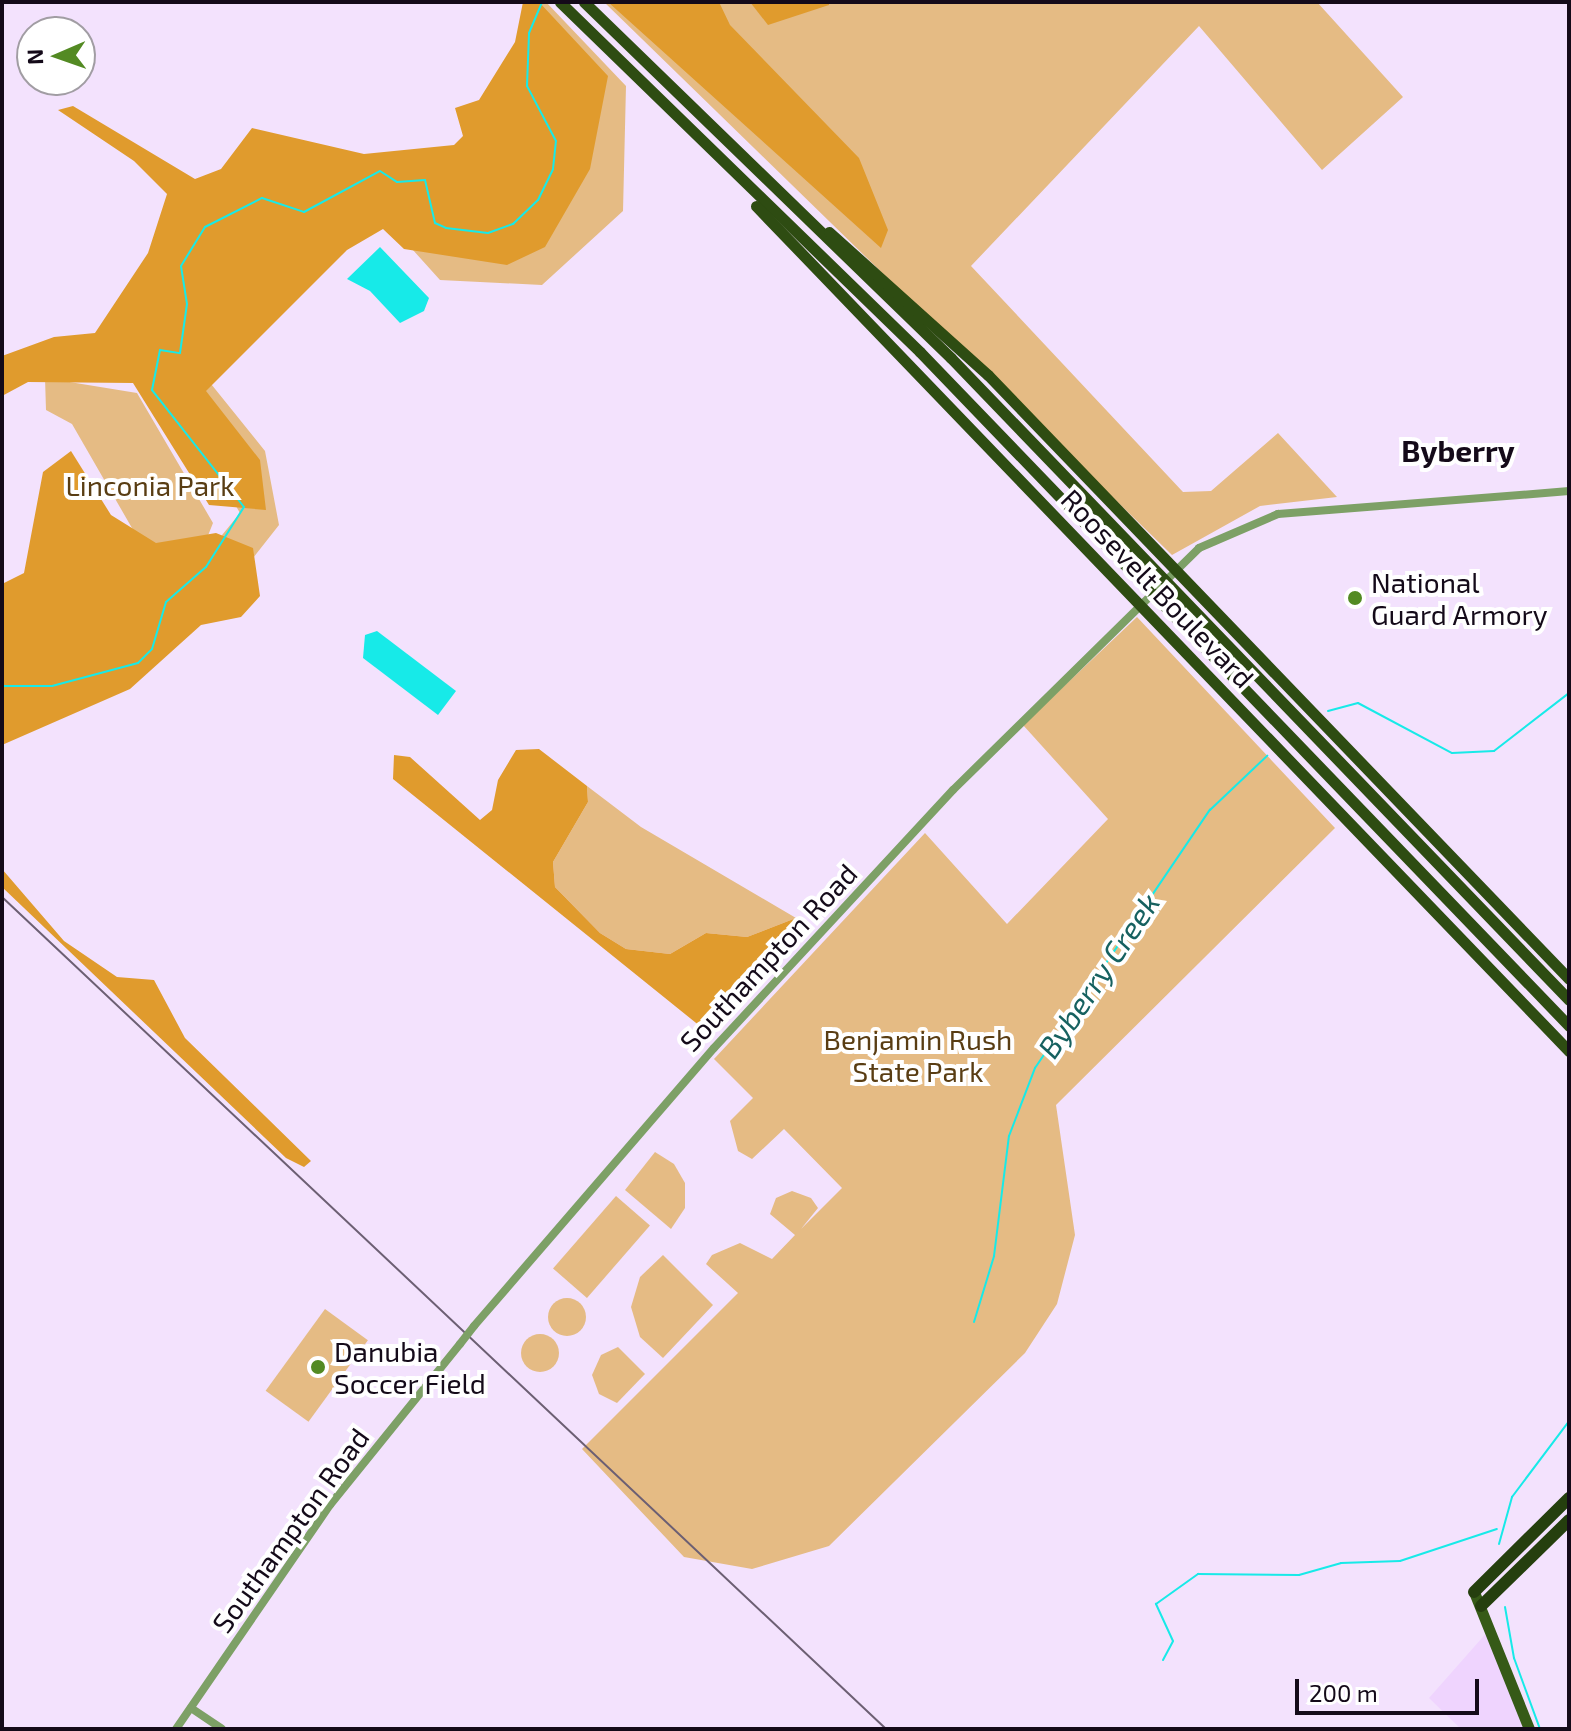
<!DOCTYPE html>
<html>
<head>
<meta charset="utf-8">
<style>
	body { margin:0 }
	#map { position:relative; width:1571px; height:1731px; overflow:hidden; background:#f3e2fd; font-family:"Exo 2",sans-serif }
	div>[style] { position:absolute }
	.built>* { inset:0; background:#efd4fe }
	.green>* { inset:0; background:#e5bb84; transform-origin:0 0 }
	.round { border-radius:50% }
	.forest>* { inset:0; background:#e09b2d }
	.water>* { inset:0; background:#17eae8 }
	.stream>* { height:2px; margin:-1px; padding:0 1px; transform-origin:1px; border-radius:1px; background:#17eae8 }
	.tertiary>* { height:8px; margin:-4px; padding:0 4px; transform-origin:4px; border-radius:4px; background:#7da066 }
	.primary>* { height:11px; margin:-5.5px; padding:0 5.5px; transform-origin:5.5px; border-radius:5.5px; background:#365a17 }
	.trunk>* { height:11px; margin:-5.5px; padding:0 5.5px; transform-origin:5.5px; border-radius:5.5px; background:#2e4c12 }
	.motorway>* { height:12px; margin:-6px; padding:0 6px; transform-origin:6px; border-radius:6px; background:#253f0e }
	.rail>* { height:2px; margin:-1px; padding:0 1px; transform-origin:1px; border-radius:1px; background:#6c5f73 }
	.tertiary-bridge>* { height:8px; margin:-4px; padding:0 4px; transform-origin:4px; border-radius:4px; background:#7da066 }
	.dots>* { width:22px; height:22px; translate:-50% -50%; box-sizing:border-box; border:4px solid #fff; border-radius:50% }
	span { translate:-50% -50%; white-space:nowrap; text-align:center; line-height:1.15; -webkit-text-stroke:8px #fff; paint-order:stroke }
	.park-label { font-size:28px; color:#593d13 }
	.poi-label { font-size:28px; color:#140a19 }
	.left { translate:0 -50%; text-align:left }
	.street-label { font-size:28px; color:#140a19 }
	.neighbourhood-label { font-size:30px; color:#140a19; font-weight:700 }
	.water-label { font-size:30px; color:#166160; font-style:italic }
	.frame { position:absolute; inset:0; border:4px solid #140a19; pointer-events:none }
	.north { position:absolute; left:16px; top:16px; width:80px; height:80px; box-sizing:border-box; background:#fff; border:2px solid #a19da3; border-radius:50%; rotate:268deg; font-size:22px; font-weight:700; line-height:32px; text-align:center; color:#140a19 }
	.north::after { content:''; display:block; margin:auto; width:28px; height:36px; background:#538a23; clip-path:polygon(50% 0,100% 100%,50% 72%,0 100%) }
	.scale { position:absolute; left:1295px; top:1679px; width:184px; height:36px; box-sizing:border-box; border:4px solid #140a19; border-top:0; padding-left:10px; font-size:24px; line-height:28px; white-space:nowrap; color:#140a19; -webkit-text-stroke:6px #fff; paint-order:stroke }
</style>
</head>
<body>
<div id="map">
	<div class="built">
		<i style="clip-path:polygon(1489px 1630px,1523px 1729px,1461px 1729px,1429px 1698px)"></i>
	</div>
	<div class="green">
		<i style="clip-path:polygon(527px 2px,546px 2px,626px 86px,623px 211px,542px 285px,440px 280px,376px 209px,199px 369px,265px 451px,279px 525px,212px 610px,183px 583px,240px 513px,223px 484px,156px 414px,148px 380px,154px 352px,178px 341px,187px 322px,176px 282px,186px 248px,216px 211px,256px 200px,297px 212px,349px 193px,357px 175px,397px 179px,416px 193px,420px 220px,450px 231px,490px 232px,524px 209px,544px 193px,557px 148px,527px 100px)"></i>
		<i style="clip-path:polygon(604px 2px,1317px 2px,1403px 97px,1322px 170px,1199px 26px,971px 266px,1183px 492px,1211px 491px,1278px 433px,1337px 497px,1260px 506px,1172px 555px)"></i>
		<i style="clip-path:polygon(45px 378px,137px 393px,213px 523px,199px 558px,181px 573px,136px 535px,72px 424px,46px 410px)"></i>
		<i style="clip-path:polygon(1137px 617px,1335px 828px,1056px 1105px,1075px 1235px,1057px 1304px,1025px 1353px,829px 1546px,752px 1569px,684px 1557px,582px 1449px,738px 1293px,706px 1264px,712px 1255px,740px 1243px,772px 1259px,795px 1235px,770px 1214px,776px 1198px,792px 1191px,811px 1198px,818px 1208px,801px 1229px,842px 1188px,784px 1129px,752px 1159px,738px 1151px,730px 1121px,753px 1098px,714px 1059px,925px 833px,1007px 924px,1108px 819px,1023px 725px)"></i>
		<i style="clip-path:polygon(587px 786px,641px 827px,796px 918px,747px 937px,706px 933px,670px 954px,626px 949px,600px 933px,555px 887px,553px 862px,588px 802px)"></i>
		<i style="clip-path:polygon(655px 1152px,674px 1164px,685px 1183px,685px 1208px,671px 1229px,625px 1190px)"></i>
		<i style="left:616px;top:1196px;width:45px;height:96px;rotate:41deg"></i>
		<i style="clip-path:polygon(663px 1255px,713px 1305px,663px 1358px,640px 1337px,631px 1307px,640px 1277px)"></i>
		<i class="round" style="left:548px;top:1298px;width:38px;height:38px"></i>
		<i style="left:325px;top:1309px;width:53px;height:101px;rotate:36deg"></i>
		<i class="round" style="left:521px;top:1334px;width:38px;height:38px"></i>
		<i style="clip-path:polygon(618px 1347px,645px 1374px,617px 1403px,599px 1394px,592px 1375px,601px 1355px)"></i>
	</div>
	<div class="forest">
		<i style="clip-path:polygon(523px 2px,539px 2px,608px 76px,590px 169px,545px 247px,507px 265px,404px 249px,383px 229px,347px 250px,206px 391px,260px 460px,266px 510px,209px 505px,133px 383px,28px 382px,2px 396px,2px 356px,54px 337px,95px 333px,148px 253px,167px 194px,134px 161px,58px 110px,73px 106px,195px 179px,221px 169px,252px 128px,364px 154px,454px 145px,463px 136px,455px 108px,479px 100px,515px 42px)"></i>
		<i style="clip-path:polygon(608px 2px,719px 2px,730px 25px,859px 158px,888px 230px,881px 248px)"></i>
		<i style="clip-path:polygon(750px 2px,829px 2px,829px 5px,768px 25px)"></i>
		<i style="clip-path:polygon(71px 451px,111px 515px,156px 543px,216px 533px,253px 548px,260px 596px,241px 617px,201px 625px,130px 689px,2px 745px,2px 584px,24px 573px,43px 472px)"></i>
		<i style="clip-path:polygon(539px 749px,587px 786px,588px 802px,553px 862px,555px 887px,600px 933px,626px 949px,670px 954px,706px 933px,747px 937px,796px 918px,810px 924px,711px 1035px,393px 779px,394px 755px,410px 757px,480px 820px,492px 810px,498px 780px,516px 750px)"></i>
		<i style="clip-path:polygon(2px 869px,64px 941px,117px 977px,154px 980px,185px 1038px,311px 1161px,304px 1167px,286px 1158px,2px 887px)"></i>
	</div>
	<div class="water">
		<i style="clip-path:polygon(380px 247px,429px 298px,424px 311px,400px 323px,370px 291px,347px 279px)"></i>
		<i style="clip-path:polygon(377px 631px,456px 691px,438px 715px,363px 658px,365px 635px)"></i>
	</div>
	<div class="stream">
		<i style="left:2px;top:686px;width:50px"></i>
		<i style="left:52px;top:686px;width:89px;rotate:-15deg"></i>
		<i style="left:138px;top:663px;width:20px;rotate:-45deg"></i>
		<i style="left:152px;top:649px;width:49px;rotate:-73.4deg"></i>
		<i style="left:166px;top:602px;width:53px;rotate:-41.2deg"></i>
		<i style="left:206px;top:567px;width:71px;rotate:-57.7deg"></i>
		<i style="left:244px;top:507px;width:149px;rotate:-128.2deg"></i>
		<i style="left:152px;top:390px;width:41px;rotate:-78.7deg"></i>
		<i style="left:160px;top:350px;width:20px;rotate:9deg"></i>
		<i style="left:180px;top:353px;width:49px;rotate:-81.9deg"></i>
		<i style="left:187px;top:304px;width:38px;rotate:-99deg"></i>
		<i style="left:181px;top:266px;width:46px;rotate:-58.4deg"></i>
		<i style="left:205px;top:227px;width:64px;rotate:-27deg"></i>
		<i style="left:262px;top:198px;width:44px;rotate:18.4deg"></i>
		<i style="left:304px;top:212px;width:86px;rotate:-28.3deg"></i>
		<i style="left:380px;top:171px;width:20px;rotate:33deg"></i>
		<i style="left:397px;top:182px;width:28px;rotate:-4deg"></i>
		<i style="left:425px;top:180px;width:44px;rotate:76.9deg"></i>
		<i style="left:435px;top:223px;width:12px;rotate:24deg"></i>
		<i style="left:446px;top:228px;width:42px;rotate:6.8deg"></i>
		<i style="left:488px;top:233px;width:27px;rotate:-20deg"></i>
		<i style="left:513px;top:224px;width:35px;rotate:-44deg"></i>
		<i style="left:538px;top:200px;width:34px;rotate:-64deg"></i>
		<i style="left:553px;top:169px;width:28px;rotate:-84deg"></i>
		<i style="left:556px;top:141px;width:62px;rotate:-117.8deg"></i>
		<i style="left:527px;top:86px;width:53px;rotate:-87.8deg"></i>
		<i style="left:529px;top:33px;width:34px;rotate:-67deg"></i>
		<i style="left:1328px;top:711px;width:31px;rotate:-15deg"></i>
		<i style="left:1358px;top:703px;width:106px;rotate:28deg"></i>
		<i style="left:1452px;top:753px;width:42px;rotate:-2.7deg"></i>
		<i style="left:1494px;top:751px;width:95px;rotate:-37.7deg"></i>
		<i style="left:974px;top:1322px;width:69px;rotate:-73.1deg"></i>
		<i style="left:994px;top:1256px;width:121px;rotate:-82.9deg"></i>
		<i style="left:1009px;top:1136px;width:73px;rotate:-69.1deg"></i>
		<i style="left:1035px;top:1068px;width:312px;rotate:-55.9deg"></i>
		<i style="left:1210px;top:810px;width:79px;rotate:-43.5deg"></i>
		<i style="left:1499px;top:1544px;width:49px;rotate:-74.5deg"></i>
		<i style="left:1512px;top:1497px;width:95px;rotate:-53.1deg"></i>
		<i style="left:1505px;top:1607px;width:52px;rotate:80deg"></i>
		<i style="left:1514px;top:1658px;width:76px;rotate:69.9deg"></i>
		<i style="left:1163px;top:1660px;width:21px;rotate:-62deg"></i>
		<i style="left:1173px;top:1641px;width:41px;rotate:-114.7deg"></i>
		<i style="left:1156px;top:1604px;width:52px;rotate:-35.5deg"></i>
		<i style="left:1198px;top:1574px;width:101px;rotate:0.6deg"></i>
		<i style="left:1299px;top:1575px;width:44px;rotate:-15.9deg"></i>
		<i style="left:1341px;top:1563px;width:59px;rotate:-1.9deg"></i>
		<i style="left:1400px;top:1561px;width:102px;rotate:-18.3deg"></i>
	</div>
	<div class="tertiary">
		<i style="left:474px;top:1326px;width:367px;rotate:-49.2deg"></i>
		<i style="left:714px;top:1048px;width:352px;rotate:-47.2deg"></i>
		<i style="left:953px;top:790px;width:345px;rotate:-44.5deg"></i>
		<i style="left:1199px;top:548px;width:86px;rotate:-23.3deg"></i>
		<i style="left:1278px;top:514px;width:292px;rotate:-4.5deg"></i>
		<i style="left:191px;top:1708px;width:37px;rotate:34deg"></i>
		<i style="left:176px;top:1729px;width:272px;rotate:-55.5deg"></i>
		<i style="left:330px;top:1505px;width:207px;rotate:-51.1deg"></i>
	</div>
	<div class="primary">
		<i style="left:1474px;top:1592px;width:148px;rotate:68.1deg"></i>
	</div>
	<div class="trunk">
		<i style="left:560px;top:2px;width:502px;rotate:44.19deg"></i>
		<i style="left:920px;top:352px;width:936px;rotate:46.08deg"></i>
		<i style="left:584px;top:2px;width:511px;rotate:44.13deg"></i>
		<i style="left:951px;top:358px;width:891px;rotate:46.09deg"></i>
		<i style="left:756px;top:206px;width:1173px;rotate:46.11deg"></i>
		<i style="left:829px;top:232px;width:214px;rotate:42deg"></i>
		<i style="left:988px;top:375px;width:838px;rotate:46.11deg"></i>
	</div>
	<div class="motorway">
		<i style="left:1474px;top:1592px;width:134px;rotate:-44.7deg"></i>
		<i style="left:1481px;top:1606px;width:123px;rotate:-44.3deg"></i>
	</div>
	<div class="rail">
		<i style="left:2px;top:897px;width:1214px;rotate:43.26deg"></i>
	</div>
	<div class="tertiary-bridge">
		<i style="left:460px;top:1344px;width:23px;rotate:-52deg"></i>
	</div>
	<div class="dots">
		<i style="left:1355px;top:598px;background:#538a23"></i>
		<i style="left:318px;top:1367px;background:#538a23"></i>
	</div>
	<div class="park-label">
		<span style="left:150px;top:485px">Linconia Park</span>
		<span style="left:918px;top:1055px">Benjamin Rush<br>State Park</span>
	</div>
	<div class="poi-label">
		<span class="left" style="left:1371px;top:598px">National<br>Guard Armory</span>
		<span class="left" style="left:334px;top:1367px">Danubia<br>Soccer Field</span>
	</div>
	<div class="street-label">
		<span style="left:1158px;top:588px;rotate:46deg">Roosevelt Boulevard</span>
		<span style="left:768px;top:957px;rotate:-47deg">Southampton Road</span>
		<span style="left:290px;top:1530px;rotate:-54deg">Southampton Road</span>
	</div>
	<div class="neighbourhood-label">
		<span style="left:1458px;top:450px">Byberry</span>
	</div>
	<div class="water-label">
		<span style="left:1098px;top:975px;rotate:-56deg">Byberry Creek</span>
	</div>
	<div class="frame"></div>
	<div class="north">N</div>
	<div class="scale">200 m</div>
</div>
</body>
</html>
